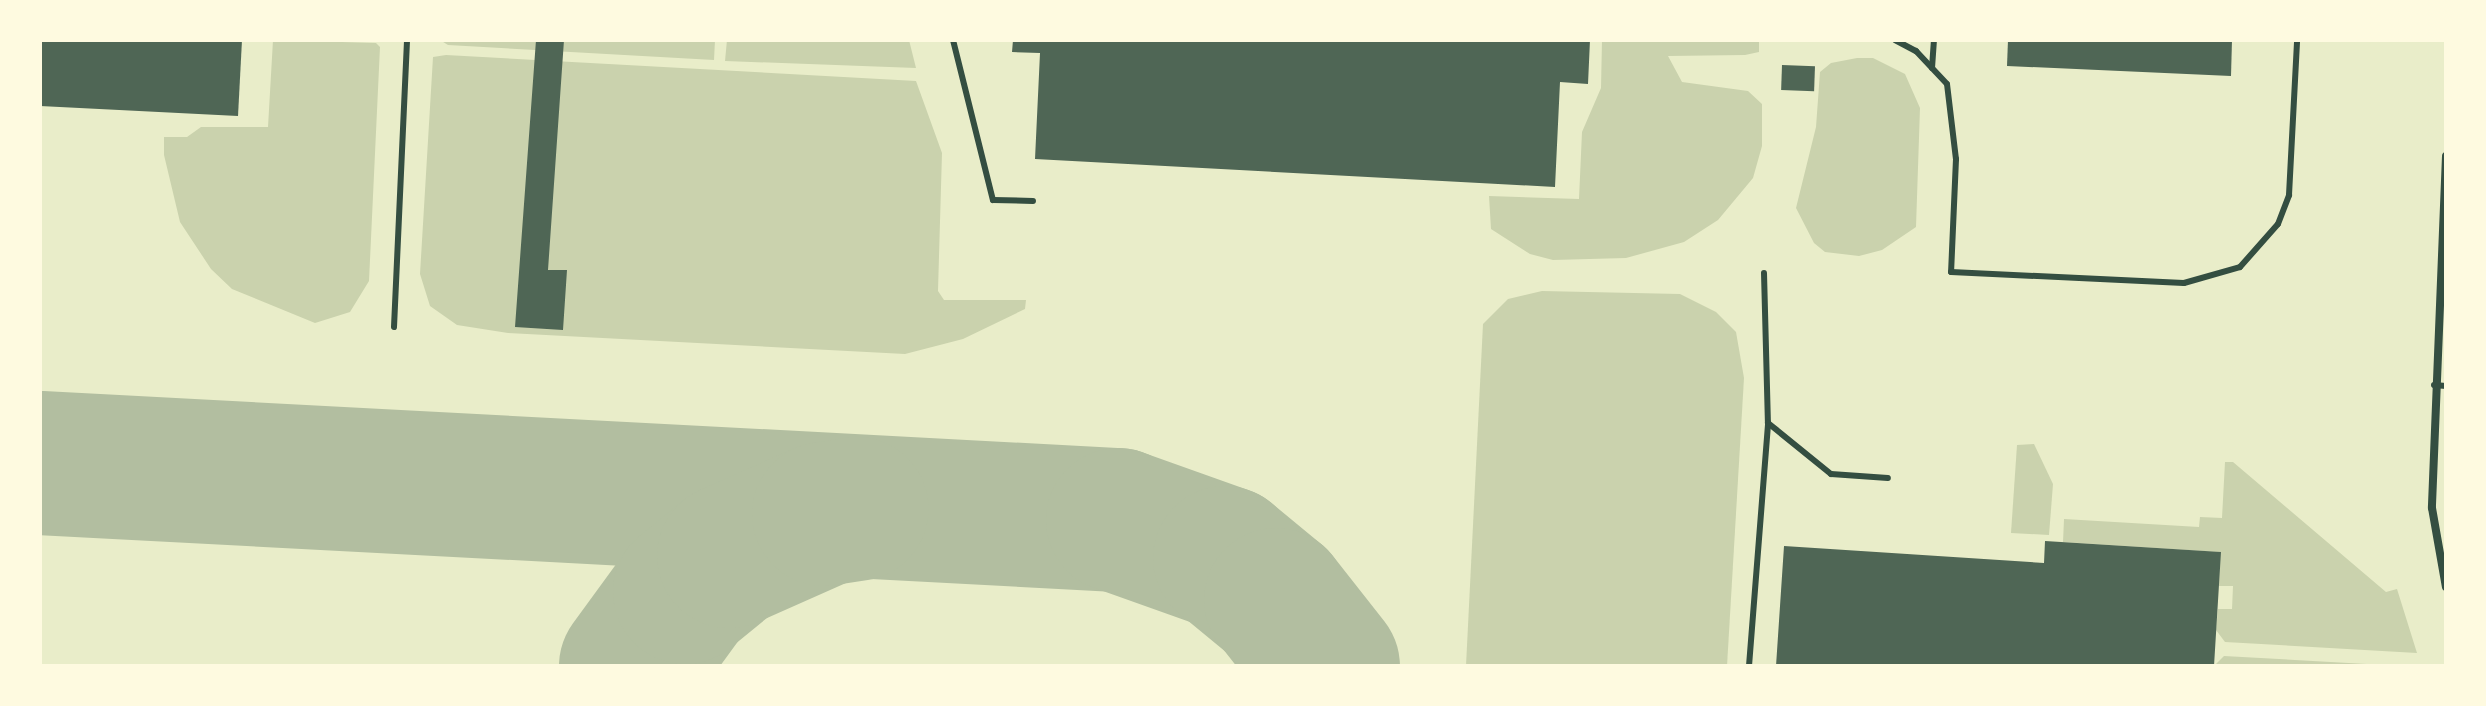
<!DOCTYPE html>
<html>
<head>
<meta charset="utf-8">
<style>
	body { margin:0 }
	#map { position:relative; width:2486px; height:706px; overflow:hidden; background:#e9edc9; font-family:Roboto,sans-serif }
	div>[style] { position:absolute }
	.green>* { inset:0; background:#cad2ad }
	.taxiway>* { height:144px; margin:-72px; padding:0 72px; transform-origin:72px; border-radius:72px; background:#b2bea0 }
	.building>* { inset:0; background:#4f6655; transform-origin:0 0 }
	.service>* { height:6px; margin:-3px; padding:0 3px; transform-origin:3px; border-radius:3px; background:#344e41 }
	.minor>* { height:8px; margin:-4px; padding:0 4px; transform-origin:4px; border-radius:4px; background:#344e41 }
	span { translate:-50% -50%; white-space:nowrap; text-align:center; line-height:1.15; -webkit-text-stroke:8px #fefae0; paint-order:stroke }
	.frame { position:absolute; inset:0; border:42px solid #fefae0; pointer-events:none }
</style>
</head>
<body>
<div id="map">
	<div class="green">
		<i style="clip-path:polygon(273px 40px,376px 43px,380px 47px,369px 281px,350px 312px,315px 323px,232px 289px,211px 269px,180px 222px,164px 155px,164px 137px,187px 137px,201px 127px,268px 127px)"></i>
		<i style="clip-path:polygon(440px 40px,715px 40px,714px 60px,448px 45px)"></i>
		<i style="clip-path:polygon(727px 40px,909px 40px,916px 68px,725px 61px)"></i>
		<i style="clip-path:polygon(1602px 40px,1759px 40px,1759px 52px,1745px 55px,1668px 56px,1682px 82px,1748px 91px,1762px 104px,1762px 146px,1753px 178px,1718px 220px,1684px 242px,1626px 258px,1553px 260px,1530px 254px,1491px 229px,1489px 196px,1579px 199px,1582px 132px,1601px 88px)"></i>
		<i style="clip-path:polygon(446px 55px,916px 81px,942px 153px,938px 291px,944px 300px,1026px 300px,1025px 309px,963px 339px,905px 354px,508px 333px,457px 325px,430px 306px,420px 274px,433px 57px)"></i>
		<i style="clip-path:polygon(1857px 58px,1873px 58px,1905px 74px,1920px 108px,1916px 227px,1882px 250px,1859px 256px,1825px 252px,1814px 243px,1796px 208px,1816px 127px,1820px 72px,1831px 63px)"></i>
		<i style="clip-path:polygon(1542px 291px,1680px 294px,1716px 312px,1736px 332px,1744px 378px,1727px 666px,1466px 666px,1483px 324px,1508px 299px)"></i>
		<i style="clip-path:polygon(2034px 444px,2053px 484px,2049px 535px,2011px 533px,2017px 445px)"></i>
		<i style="clip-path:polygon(2225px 462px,2233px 462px,2386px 592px,2397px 589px,2417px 653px,2225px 642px,2216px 630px,2218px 609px,2232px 609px,2233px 586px,2219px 586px,2220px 552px,2063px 542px,2064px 519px,2199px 527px,2200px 517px,2222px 518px)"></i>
		<i style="clip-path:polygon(2224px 656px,2402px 666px,2214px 666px)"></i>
	</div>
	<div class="taxiway">
		<i style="left:40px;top:463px;width:1080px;rotate:3.03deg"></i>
		<i style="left:1118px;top:520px;width:114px;rotate:19.6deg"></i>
		<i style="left:1225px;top:558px;width:66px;rotate:39.5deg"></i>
		<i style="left:1276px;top:600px;width:84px;rotate:51.8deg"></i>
		<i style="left:631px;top:666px;width:92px;rotate:-53.9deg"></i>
		<i style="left:685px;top:592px;width:57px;rotate:-39.3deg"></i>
		<i style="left:729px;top:556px;width:104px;rotate:-23.9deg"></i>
		<i style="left:824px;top:514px;width:33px;rotate:-9deg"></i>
	</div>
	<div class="building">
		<i style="clip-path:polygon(40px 40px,242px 40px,238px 116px,40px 106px)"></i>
		<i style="clip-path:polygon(536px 40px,564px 40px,548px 270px,567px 270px,563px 330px,515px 327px)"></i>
		<i style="clip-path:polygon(1013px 40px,1590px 40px,1588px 84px,1560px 82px,1555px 187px,1035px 159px,1040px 53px,1012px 52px)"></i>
		<i style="clip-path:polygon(2008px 40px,2232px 40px,2231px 76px,2007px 66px)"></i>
		<i style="left:1782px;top:65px;width:33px;height:25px;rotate:2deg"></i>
		<i style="clip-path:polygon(2045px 541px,2221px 552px,2214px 666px,1776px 666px,1784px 546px,2044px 563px)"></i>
	</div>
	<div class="service">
		<i style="left:953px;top:40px;width:165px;rotate:76deg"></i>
		<i style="left:993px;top:200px;width:40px;rotate:1.4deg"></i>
		<i style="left:1895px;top:40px;width:24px;rotate:28deg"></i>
		<i style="left:1916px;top:51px;width:45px;rotate:46.8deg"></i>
		<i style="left:1947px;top:84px;width:76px;rotate:83.2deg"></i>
		<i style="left:1956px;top:159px;width:113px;rotate:92.5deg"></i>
		<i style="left:1951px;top:272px;width:233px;rotate:2.7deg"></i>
		<i style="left:2184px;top:283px;width:58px;rotate:-15.9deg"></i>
		<i style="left:2240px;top:267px;width:57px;rotate:-48.5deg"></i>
		<i style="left:2278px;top:224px;width:31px;rotate:-69deg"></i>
		<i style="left:2289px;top:195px;width:155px;rotate:-87deg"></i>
		<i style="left:1932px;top:68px;width:28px;rotate:-86deg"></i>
		<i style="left:1764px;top:273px;width:150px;rotate:88.5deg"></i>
		<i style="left:1768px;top:423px;width:81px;rotate:39deg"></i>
		<i style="left:1831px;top:474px;width:57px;rotate:4deg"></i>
		<i style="left:394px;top:327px;width:287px;rotate:-87.4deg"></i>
		<i style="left:2434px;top:385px;width:12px;rotate:5deg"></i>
		<i style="left:1749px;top:666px;width:244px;rotate:-85.5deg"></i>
	</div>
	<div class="minor">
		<i style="left:2446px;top:156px;width:352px;rotate:92.3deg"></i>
		<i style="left:2432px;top:508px;width:80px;rotate:80deg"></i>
	</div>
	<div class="frame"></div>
</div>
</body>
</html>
